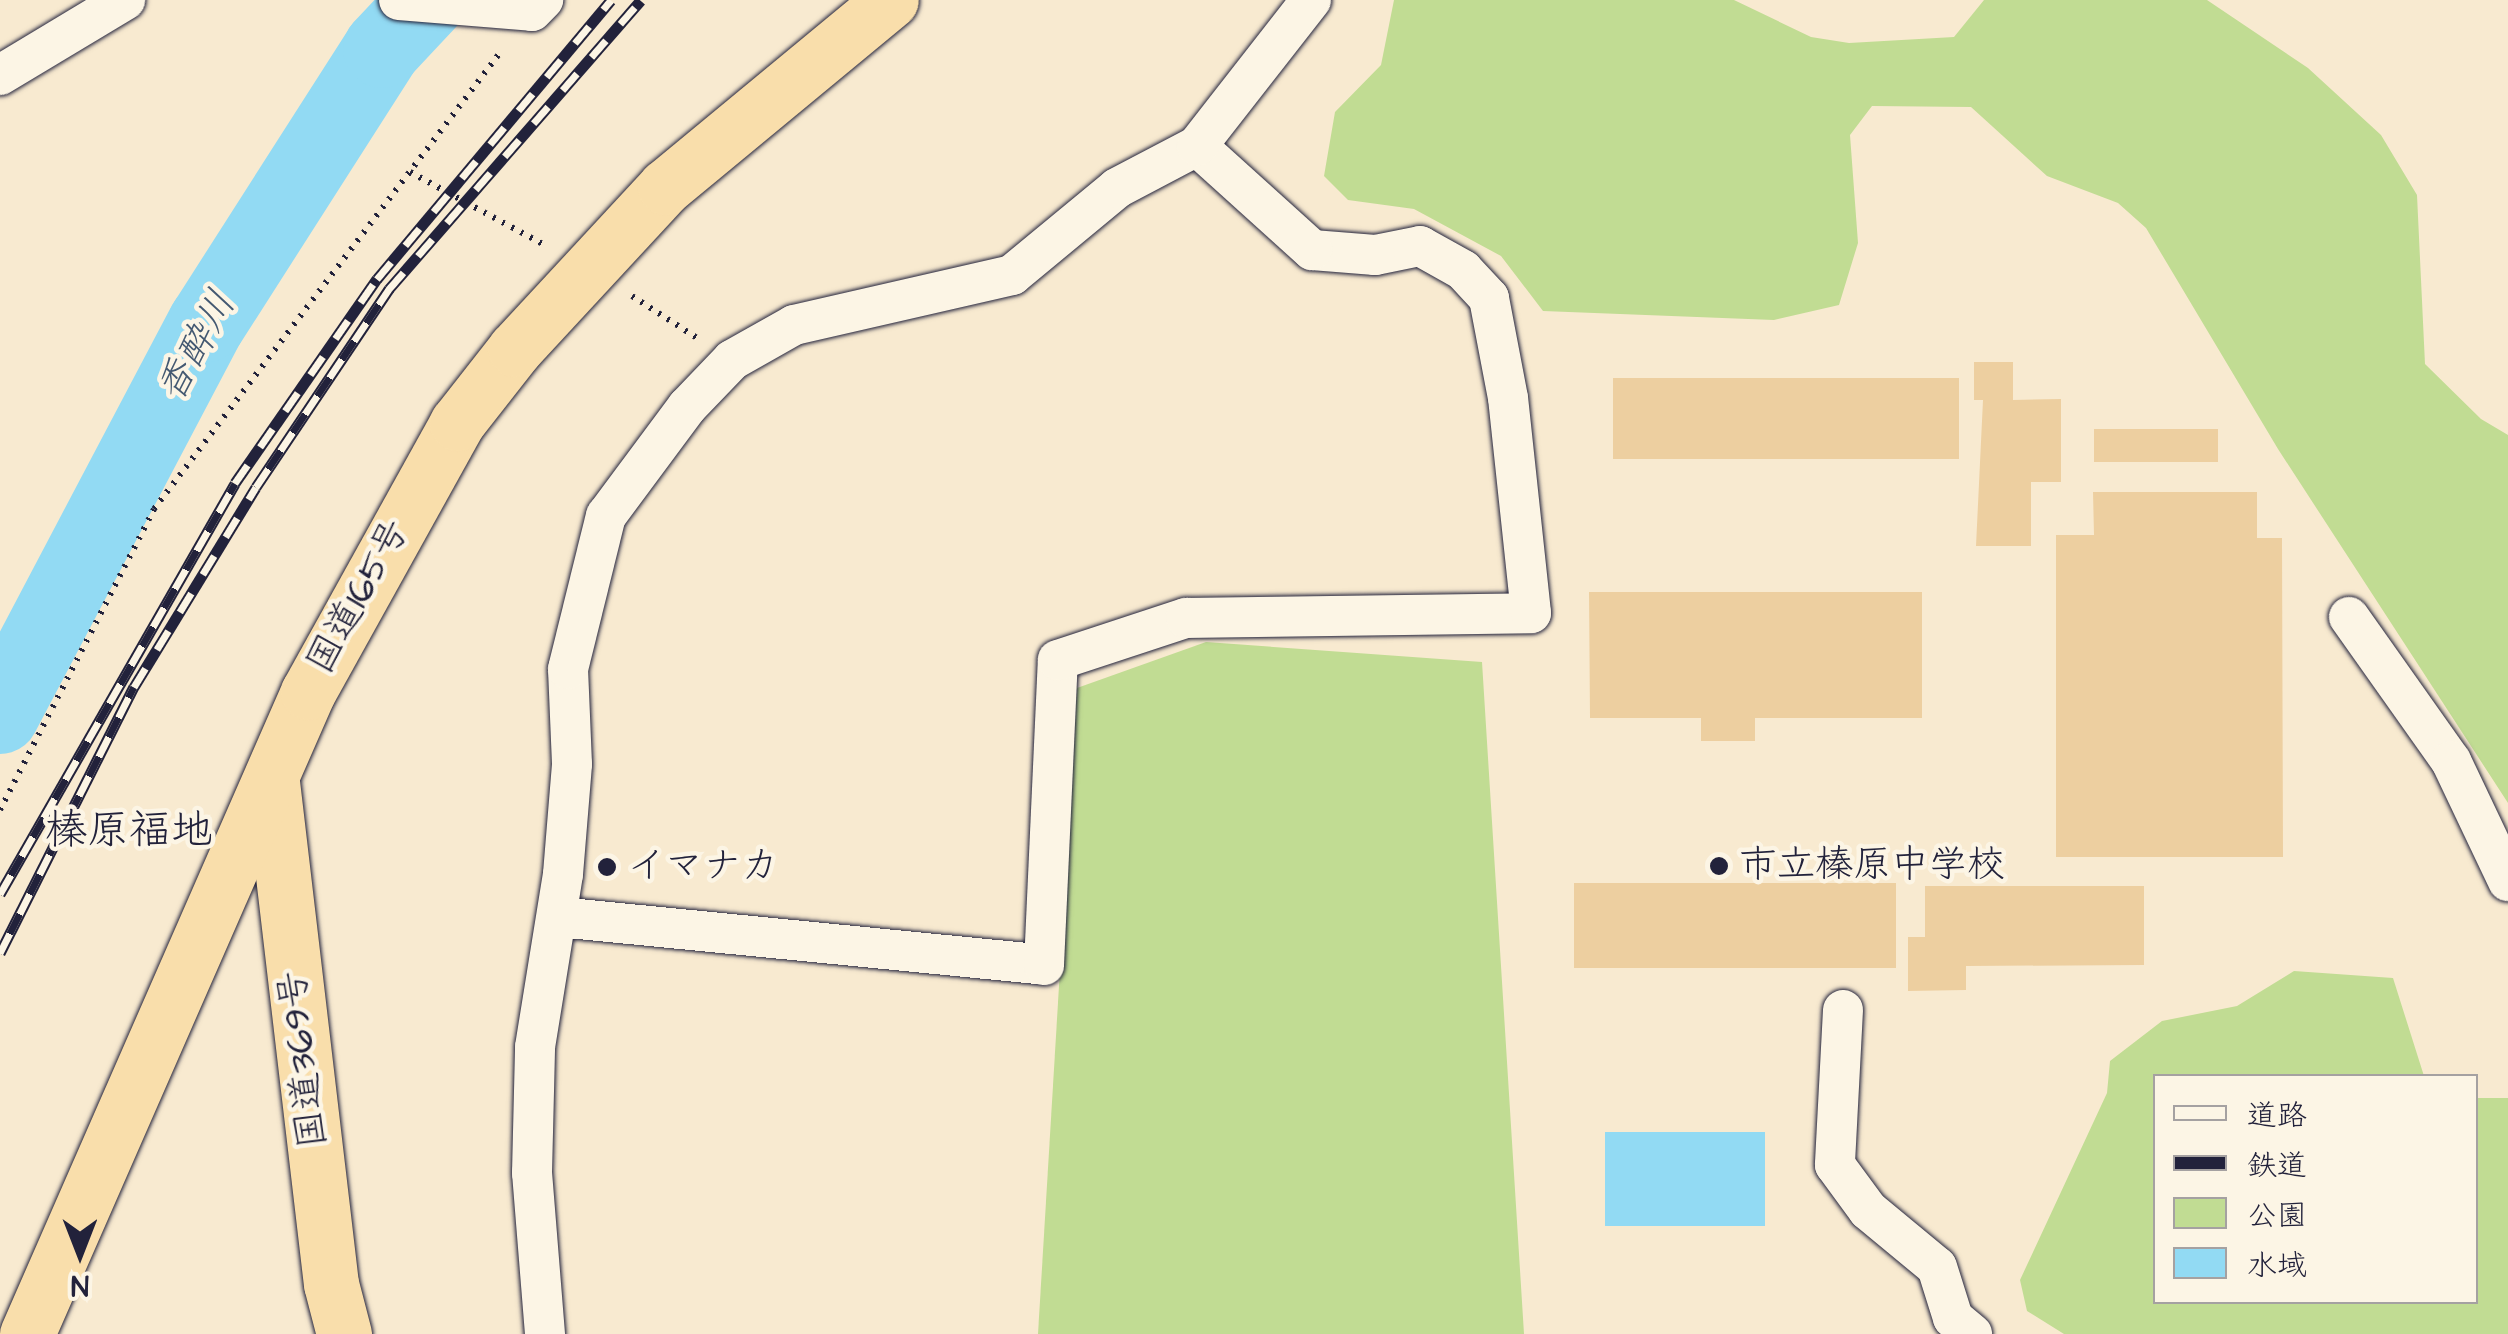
<!DOCTYPE html>
<html>
<head>
<meta charset="utf-8">
<style>
	body { margin:0 }
	#map { position:relative; width:2508px; height:1334px; overflow:hidden; background:#f8ead0; font-family:"Architects Daughter","Klee One",sans-serif }
	div>[style] { position:absolute }
	.green>* { inset:0; background:#c1dc93 }
	.water>* { inset:0; background:#92daf3; transform-origin:0 0 }
	.river>* { height:78px; margin:-39px; padding:0 39px; transform-origin:39px; border-radius:39px; background:#92daf3 }
	.building>* { inset:0; background:#edcfa0; transform-origin:0 0 }
	.path>* { height:6px; margin-top:-3px; transform-origin:0; background:repeating-linear-gradient(90deg,#22223b 0 2.5px,transparent 0 10.5px) }
	.roads { filter:drop-shadow(0 0 2px #22223b) drop-shadow(0 0 2px #22223b) }
	.street>* { height:40px; margin:-20px; padding:0 20px; transform-origin:20px; border-radius:20px; background:#fcf5e5 }
	.highway>* { height:55px; margin:-27.5px; padding:0 27.5px; transform-origin:27.5px; border-radius:27.5px; background:#f9deab }
	.rail>* { height:11px; margin-top:-5.5px; transform-origin:0; background:repeating-linear-gradient(90deg,#fcf5e5 0 22px,#22223b 0 44px); box-sizing:border-box; border-block:2px solid #22223b }
	.dots>* { width:28px; height:28px; translate:-50% -50%; box-sizing:border-box; border:5px solid #fcf5e5; border-radius:50% }
	span { translate:-50% -50%; white-space:nowrap; text-align:center; line-height:1.15; -webkit-text-stroke:9px #fcf5e5; paint-order:stroke }
	.street-label { font-size:38px; color:#22223b }
	.poi-label { font-size:38px; color:#22223b }
	.left { translate:0 -50%; text-align:left }
	.water-label { font-size:40px; color:#445972; font-style:italic }
	.quarter-label { font-size:42px; color:#22223b }
	.legend { position:absolute; left:2153px; top:1074px; width:325px; height:230px; box-sizing:border-box; background:#fcf5e5; border:2px solid #a5a1a1; margin:0; padding:12px 18px; list-style:none; font-size:30px; color:#22223b }
	.legend li { display:flex; align-items:center; gap:20px; height:50px }
	.legend b { width:50px; border:2px solid #a5a1a1 }
	.north { position:absolute; left:30px; top:1204px; width:100px; height:100px; -webkit-text-stroke:8px #fcf5e5; paint-order:stroke; rotate:180deg; font-size:28px; font-weight:700; line-height:40px; text-align:center; color:#22223b }
	.north::after { content:''; display:block; margin:auto; width:35px; height:45px; background:#22223b; clip-path:polygon(50% 0,100% 100%,50% 72%,0 100%) }
</style>
</head>
<body>
<div id="map">
	<div class="green">
		<i style="clip-path:polygon(1394px 0,1734px 0,1811px 37px,1849px 43px,1954px 37px,1984px 0,2207px 0,2308px 68px,2381px 135px,2417px 195px,2425px 364px,2481px 419px,2508px 435px,2508px 803px,2278px 449px,2146px 228px,2118px 203px,2047px 176px,1971px 107px,1872px 106px,1850px 135px,1858px 243px,1839px 305px,1774px 320px,1543px 311px,1501px 256px,1414px 209px,1348px 200px,1324px 176px,1335px 112px,1381px 65px)"></i>
		<i style="clip-path:polygon(1206px 642px,1482px 662px,1524px 1334px,1038px 1334px,1077px 688px)"></i>
		<i style="clip-path:polygon(2294px 971px,2393px 978px,2424px 1076px,2156px 1076px,2156px 1302px,2476px 1302px,2476px 1098px,2508px 1098px,2508px 1334px,2064px 1334px,2027px 1311px,2020px 1280px,2107px 1093px,2110px 1061px,2162px 1021px,2237px 1006px)"></i>
	</div>
	<div class="water">
		<i style="left:1605px;top:1132px;width:160px;height:94px"></i>
	</div>
	<div class="river">
		<i style="left:0;top:715px;width:443px;rotate:-62.2deg"></i>
		<i style="left:207px;top:323px;width:325px;rotate:-57.4deg"></i>
		<i style="left:382px;top:49px;width:67px;rotate:-46.8deg"></i>
	</div>
	<div class="building">
		<i style="clip-path:polygon(1974px 362px,2013px 362px,2013px 400px,2061px 399px,2061px 482px,2031px 482px,2031px 546px,1976px 546px,1983px 400px,1974px 400px)"></i>
		<i style="left:1613px;top:378px;width:346px;height:81px"></i>
		<i style="left:2094px;top:429px;width:124px;height:33px"></i>
		<i style="clip-path:polygon(2093px 492px,2257px 492px,2257px 538px,2282px 538px,2283px 857px,2056px 857px,2056px 535px,2094px 535px)"></i>
		<i style="clip-path:polygon(1589px 592px,1922px 592px,1922px 718px,1755px 718px,1755px 741px,1701px 741px,1701px 718px,1590px 718px)"></i>
		<i style="left:1896px;top:883px;width:85px;height:322px;rotate:90deg"></i>
		<i style="clip-path:polygon(1925px 886px,2144px 886px,2144px 965px,1966px 966px,1966px 990px,1908px 991px,1908px 937px,1925px 937px)"></i>
	</div>
	<div class="path">
		<i style="left:410px;top:172px;width:157px;rotate:28.5deg"></i>
		<i style="left:632px;top:296px;width:77px;rotate:32.9deg"></i>
		<i style="left:0;top:810px;width:338px;rotate:-62.9deg"></i>
		<i style="left:154px;top:509px;width:576px;rotate:-52.83deg"></i>
	</div>
	<div class="roads">
		<div class="street">
			<i style="left:399px;top:0;width:133px;rotate:4.7deg"></i>
			<i style="left:532px;top:11px;width:16px;rotate:-45deg"></i>
			<i style="left:0;top:75px;width:146px;rotate:-31deg"></i>
			<i style="left:2349px;top:617px;width:176px;rotate:54.7deg"></i>
			<i style="left:2451px;top:761px;width:133px;rotate:64.6deg"></i>
			<i style="left:558px;top:917px;width:488px;rotate:5.6deg"></i>
			<i style="left:1044px;top:965px;width:305px;rotate:-87.4deg"></i>
			<i style="left:1058px;top:660px;width:135px;rotate:-18.2deg"></i>
			<i style="left:1186px;top:618px;width:345px;rotate:-0.8deg"></i>
			<i style="left:1531px;top:613px;width:216px;rotate:-96.1deg"></i>
			<i style="left:1508px;top:398px;width:102px;rotate:-100.8deg"></i>
			<i style="left:1489px;top:298px;width:38px;rotate:-133deg"></i>
			<i style="left:1463px;top:270px;width:49px;rotate:-150.8deg"></i>
			<i style="left:1420px;top:246px;width:46px;rotate:168.7deg"></i>
			<i style="left:1375px;top:255px;width:63px;rotate:-175.5deg"></i>
			<i style="left:1312px;top:250px;width:155px;rotate:-137.9deg"></i>
			<i style="left:1843px;top:1010px;width:155px;rotate:93deg"></i>
			<i style="left:1835px;top:1165px;width:56px;rotate:53.7deg"></i>
			<i style="left:1868px;top:1210px;width:89px;rotate:39.6deg"></i>
			<i style="left:1937px;top:1267px;width:53px;rotate:72.6deg"></i>
			<i style="left:1953px;top:1318px;width:25px;rotate:40deg"></i>
			<i style="left:545px;top:1334px;width:162px;rotate:-94.6deg"></i>
			<i style="left:532px;top:1173px;width:126px;rotate:-88.6deg"></i>
			<i style="left:535px;top:1047px;width:175px;rotate:-80.8deg"></i>
			<i style="left:563px;top:874px;width:110px;rotate:-85.3deg"></i>
			<i style="left:572px;top:764px;width:95px;rotate:-92.4deg"></i>
			<i style="left:568px;top:669px;width:158px;rotate:-76.1deg"></i>
			<i style="left:606px;top:516px;width:136px;rotate:-53.4deg"></i>
			<i style="left:687px;top:407px;width:65px;rotate:-46.2deg"></i>
			<i style="left:732px;top:360px;width:71px;rotate:-29.4deg"></i>
			<i style="left:794px;top:325px;width:224px;rotate:-12.9deg"></i>
			<i style="left:1012px;top:275px;width:136px;rotate:-39.6deg"></i>
			<i style="left:1117px;top:188px;width:90px;rotate:-27.7deg"></i>
			<i style="left:1197px;top:146px;width:185px;rotate:-52deg"></i>
		</div>
		<div class="highway">
			<i style="left:272px;top:782px;width:505px;rotate:83.3deg"></i>
			<i style="left:331px;top:1284px;width:52px;rotate:75.4deg"></i>
			<i style="left:27px;top:1334px;width:701px;rotate:-66.36deg"></i>
			<i style="left:308px;top:692px;width:308px;rotate:-61deg"></i>
			<i style="left:457px;top:423px;width:94px;rotate:-51.9deg"></i>
			<i style="left:515px;top:349px;width:221px;rotate:-47.2deg"></i>
			<i style="left:665px;top:187px;width:293px;rotate:-39.6deg"></i>
		</div>
	</div>
	<div class="rail">
		<i style="left:0;top:894px;width:473px;rotate:-60.2deg"></i>
		<i style="left:235px;top:483px;width:249px;rotate:-55.2deg"></i>
		<i style="left:377px;top:279px;width:364px;rotate:-50deg"></i>
		<i style="left:0;top:953px;width:298px;rotate:-63.3deg"></i>
		<i style="left:134px;top:687px;width:234px;rotate:-58.6deg"></i>
		<i style="left:256px;top:487px;width:239px;rotate:-56.1deg"></i>
		<i style="left:389px;top:289px;width:383px;rotate:-48.9deg"></i>
	</div>
	<div class="dots">
		<i style="left:1719px;top:866px;background:#22223b"></i>
		<i style="left:607px;top:867px;background:#22223b"></i>
	</div>
	<div class="street-label">
		<span style="left:359px;top:597px;rotate:-61deg">国道165号</span>
		<span style="left:304px;top:1059px;rotate:-97deg">国道369号</span>
	</div>
	<div class="poi-label">
		<span class="left" style="left:1739px;top:866px">市立榛原中学校</span>
		<span class="left" style="left:627px;top:867px">イマナカ</span>
	</div>
	<div class="water-label">
		<span style="left:197px;top:347px;rotate:-61deg">香酔川</span>
	</div>
	<div class="quarter-label">
		<span style="left:129px;top:831px">榛原福地</span>
	</div>
	<ul class="legend">
	<li><b style="height:12px;background:#fcf5e5"></b>道路</li>
	<li><b style="height:12px;background:#22223b"></b>鉄道</li>
	<li><b style="height:28px;background:#c1dc93"></b>公園</li>
	<li><b style="height:28px;background:#92daf3"></b>水域</li>
	</ul>
	<div class="north">N</div>
</div>
</body>
</html>
